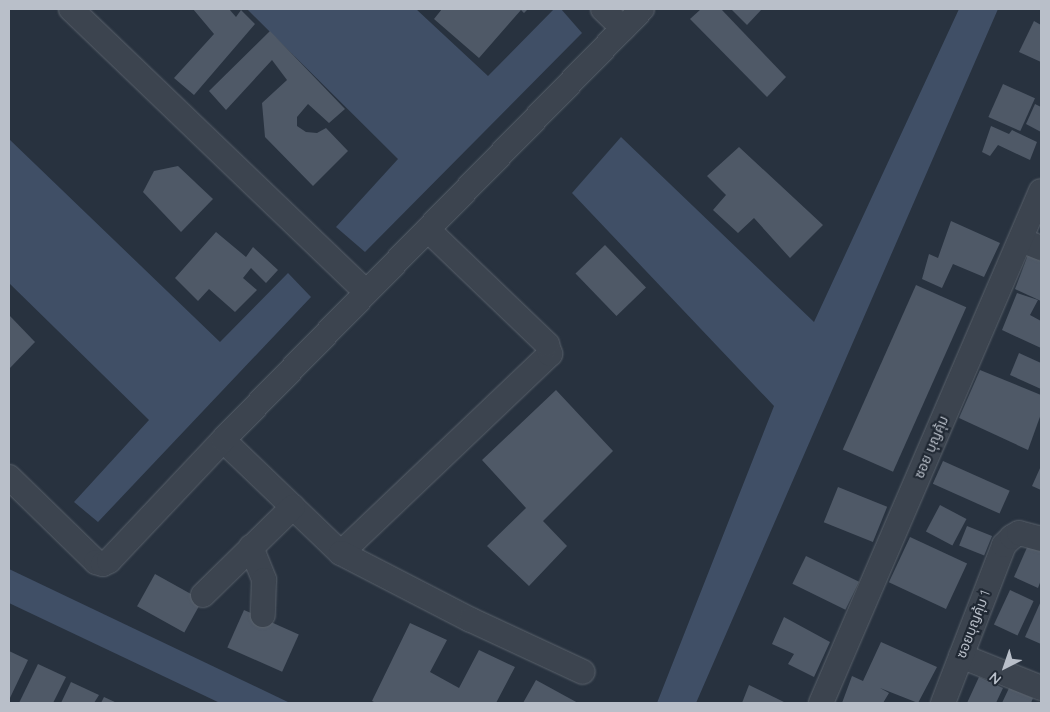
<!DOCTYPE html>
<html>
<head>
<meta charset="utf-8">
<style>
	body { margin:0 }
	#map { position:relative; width:1050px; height:712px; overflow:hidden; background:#28323f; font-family:Quicksand,"Noto Sans Thai",sans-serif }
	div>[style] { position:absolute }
	.water>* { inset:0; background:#404f66 }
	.building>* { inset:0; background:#4f5967; transform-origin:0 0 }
	.roads { filter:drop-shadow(0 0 1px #5a626c) drop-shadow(0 0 1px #5a626c) }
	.minor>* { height:24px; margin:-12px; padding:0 12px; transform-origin:12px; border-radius:12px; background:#3c444f }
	span { translate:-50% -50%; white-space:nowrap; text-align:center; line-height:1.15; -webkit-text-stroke:4.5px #212934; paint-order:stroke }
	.street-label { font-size:14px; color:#b9bfc9 }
	.frame { position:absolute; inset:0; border:10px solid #b9bfc9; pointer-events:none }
	.north { position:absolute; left:980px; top:642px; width:50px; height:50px; -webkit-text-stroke:4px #212934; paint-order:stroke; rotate:221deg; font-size:14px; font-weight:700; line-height:20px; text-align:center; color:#b9bfc9 }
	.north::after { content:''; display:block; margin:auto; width:18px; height:22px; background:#b9bfc9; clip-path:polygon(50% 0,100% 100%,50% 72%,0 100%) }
</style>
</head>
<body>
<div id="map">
	<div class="water">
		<i style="clip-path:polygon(247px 9px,416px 9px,488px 76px,554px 9px,561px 9px,582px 33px,365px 252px,336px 227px,398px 159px)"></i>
		<i style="clip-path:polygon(959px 9px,998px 9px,696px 703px,657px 703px,774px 406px,572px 193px,621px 137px,814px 322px)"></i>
		<i style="clip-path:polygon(9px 139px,220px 342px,288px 273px,311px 297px,98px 522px,74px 502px,149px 420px,9px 283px)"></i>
		<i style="clip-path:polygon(9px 569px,290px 703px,220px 703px,9px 603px)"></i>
	</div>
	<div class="building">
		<i style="clip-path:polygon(193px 9px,229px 9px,236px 17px,241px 10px,255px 24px,194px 95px,174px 78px,214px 34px)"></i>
		<i style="clip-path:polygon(442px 9px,528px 9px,524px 13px,521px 10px,479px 58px,434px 19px)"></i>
		<i style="clip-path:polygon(701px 9px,721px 9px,786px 77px,767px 97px,690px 19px)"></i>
		<i style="clip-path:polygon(731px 9px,762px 9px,747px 25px)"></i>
		<i style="clip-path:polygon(1034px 21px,1041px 25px,1041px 62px,1019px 52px)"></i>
		<i style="clip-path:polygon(270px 31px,345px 109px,329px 123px,308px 104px,297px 117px,297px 126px,306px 132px,317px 133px,326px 128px,348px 151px,313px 186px,265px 137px,262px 103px,287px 80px,272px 60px,226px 110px,209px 91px)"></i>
		<i style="left:1003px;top:84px;width:35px;height:36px;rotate:24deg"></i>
		<i style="clip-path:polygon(1035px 104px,1041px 107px,1041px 132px,1026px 124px)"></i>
		<i style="clip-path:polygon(991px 126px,1009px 134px,1012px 130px,1037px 142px,1030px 160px,998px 145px,990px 156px,982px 152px)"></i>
		<i style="clip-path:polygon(739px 147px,823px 225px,790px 258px,754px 218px,738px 233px,713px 210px,726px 195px,707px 176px)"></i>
		<i style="clip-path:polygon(178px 166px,213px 199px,181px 232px,143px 192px,154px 171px)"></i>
		<i style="clip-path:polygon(951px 221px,1000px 243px,984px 277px,953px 264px,942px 288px,922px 279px,929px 254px,938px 258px)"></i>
		<i style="clip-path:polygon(216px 232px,246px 257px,253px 247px,278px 270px,266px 283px,251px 268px,243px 278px,257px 290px,235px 312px,209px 289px,198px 301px,175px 278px)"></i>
		<i style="left:605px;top:245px;width:59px;height:41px;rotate:46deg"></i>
		<i style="clip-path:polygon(1031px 247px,1041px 251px,1041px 301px,1015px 289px)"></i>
		<i style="left:916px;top:285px;width:55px;height:180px;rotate:24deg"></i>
		<i style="clip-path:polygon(1017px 293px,1038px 300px,1030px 315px,1041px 321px,1041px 348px,1002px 330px)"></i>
		<i style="clip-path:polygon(9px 315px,35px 342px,9px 369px)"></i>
		<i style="clip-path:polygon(1019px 353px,1041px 363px,1041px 389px,1010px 375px)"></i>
		<i style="clip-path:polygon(980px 370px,1041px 395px,1041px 414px,1028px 450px,959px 418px)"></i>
		<i style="clip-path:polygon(556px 390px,613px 451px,543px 521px,567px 546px,529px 586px,487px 546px,526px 508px,482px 460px)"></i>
		<i style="left:943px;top:461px;width:73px;height:25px;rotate:24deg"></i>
		<i style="clip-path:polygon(1041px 466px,1041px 490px,1032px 486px)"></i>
		<i style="left:838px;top:487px;width:53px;height:38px;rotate:22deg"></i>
		<i style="left:940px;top:505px;width:30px;height:30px;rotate:28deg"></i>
		<i style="left:967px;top:526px;width:27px;height:21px;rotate:22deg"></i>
		<i style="left:910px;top:537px;width:63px;height:50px;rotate:25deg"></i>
		<i style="clip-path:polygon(1029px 543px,1041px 548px,1041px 580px,1038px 588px,1014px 577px)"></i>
		<i style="left:806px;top:556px;width:59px;height:31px;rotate:26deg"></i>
		<i style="left:155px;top:574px;width:54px;height:37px;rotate:29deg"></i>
		<i style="left:1010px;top:590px;width:26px;height:38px;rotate:25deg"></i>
		<i style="clip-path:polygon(1041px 601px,1041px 644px,1025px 637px)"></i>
		<i style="left:244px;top:610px;width:60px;height:41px;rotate:24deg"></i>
		<i style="clip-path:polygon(784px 617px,830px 642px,814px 677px,788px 664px,794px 654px,772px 644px)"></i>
		<i style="clip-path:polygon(410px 623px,447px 640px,430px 672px,459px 688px,479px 650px,515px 667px,496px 703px,376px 703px,372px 701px)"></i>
		<i style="clip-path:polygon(881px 642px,937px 667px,918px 703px,880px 688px,889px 693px,883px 703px,842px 703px,852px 676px,863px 681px)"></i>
		<i style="clip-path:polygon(9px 651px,28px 660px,9px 700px)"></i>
		<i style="clip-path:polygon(38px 664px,66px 677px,53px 703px,19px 703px)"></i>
		<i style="clip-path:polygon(979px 677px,1003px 688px,996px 703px,967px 703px)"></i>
		<i style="clip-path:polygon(536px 680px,578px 703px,523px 703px)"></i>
		<i style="clip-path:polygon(71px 682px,99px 695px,94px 703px,61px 703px)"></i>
		<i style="clip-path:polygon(749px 685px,786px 703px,742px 703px)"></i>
		<i style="clip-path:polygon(1009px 688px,1033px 698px,1031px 703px,1002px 703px)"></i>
		<i style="clip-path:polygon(104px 697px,117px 703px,101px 703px)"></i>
	</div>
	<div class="roads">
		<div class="minor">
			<i style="left:71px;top:9px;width:409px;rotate:43.8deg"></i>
			<i style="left:603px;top:9px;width:28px;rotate:44deg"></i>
			<i style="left:1021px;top:240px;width:22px;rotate:22deg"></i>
			<i style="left:223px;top:440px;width:163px;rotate:43.8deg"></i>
			<i style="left:341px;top:553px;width:289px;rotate:-43.6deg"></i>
			<i style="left:550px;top:354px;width:10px;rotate:-107deg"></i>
			<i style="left:547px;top:344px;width:165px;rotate:-136.2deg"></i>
			<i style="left:9px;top:477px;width:122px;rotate:44.3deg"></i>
			<i style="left:96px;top:562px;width:7px;rotate:16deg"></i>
			<i style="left:103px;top:564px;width:7px;rotate:-27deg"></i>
			<i style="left:109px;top:561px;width:166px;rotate:-46.7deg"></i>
			<i style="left:223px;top:440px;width:601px;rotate:-45.81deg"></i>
			<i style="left:251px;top:547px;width:35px;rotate:68deg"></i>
			<i style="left:264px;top:580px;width:35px;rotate:92deg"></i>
			<i style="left:341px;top:553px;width:146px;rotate:27.3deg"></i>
			<i style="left:471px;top:620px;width:123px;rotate:24.9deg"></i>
			<i style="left:203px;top:595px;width:126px;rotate:-44.4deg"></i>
			<i style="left:961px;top:656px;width:86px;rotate:21.8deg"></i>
			<i style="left:821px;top:703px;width:557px;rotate:-66.75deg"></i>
			<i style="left:943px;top:703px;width:169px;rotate:-68.9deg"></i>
			<i style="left:1004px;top:545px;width:11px;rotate:-45deg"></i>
			<i style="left:1012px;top:537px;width:8px;rotate:-30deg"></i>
			<i style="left:1019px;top:533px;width:23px;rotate:15deg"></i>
		</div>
	</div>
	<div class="street-label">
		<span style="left:931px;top:447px;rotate:-67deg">ซอย บุญคุ้ม</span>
		<span style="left:973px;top:624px;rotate:-69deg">ซอยบุญคุ้ม 1</span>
	</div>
	<div class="frame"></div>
	<div class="north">N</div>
</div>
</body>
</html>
